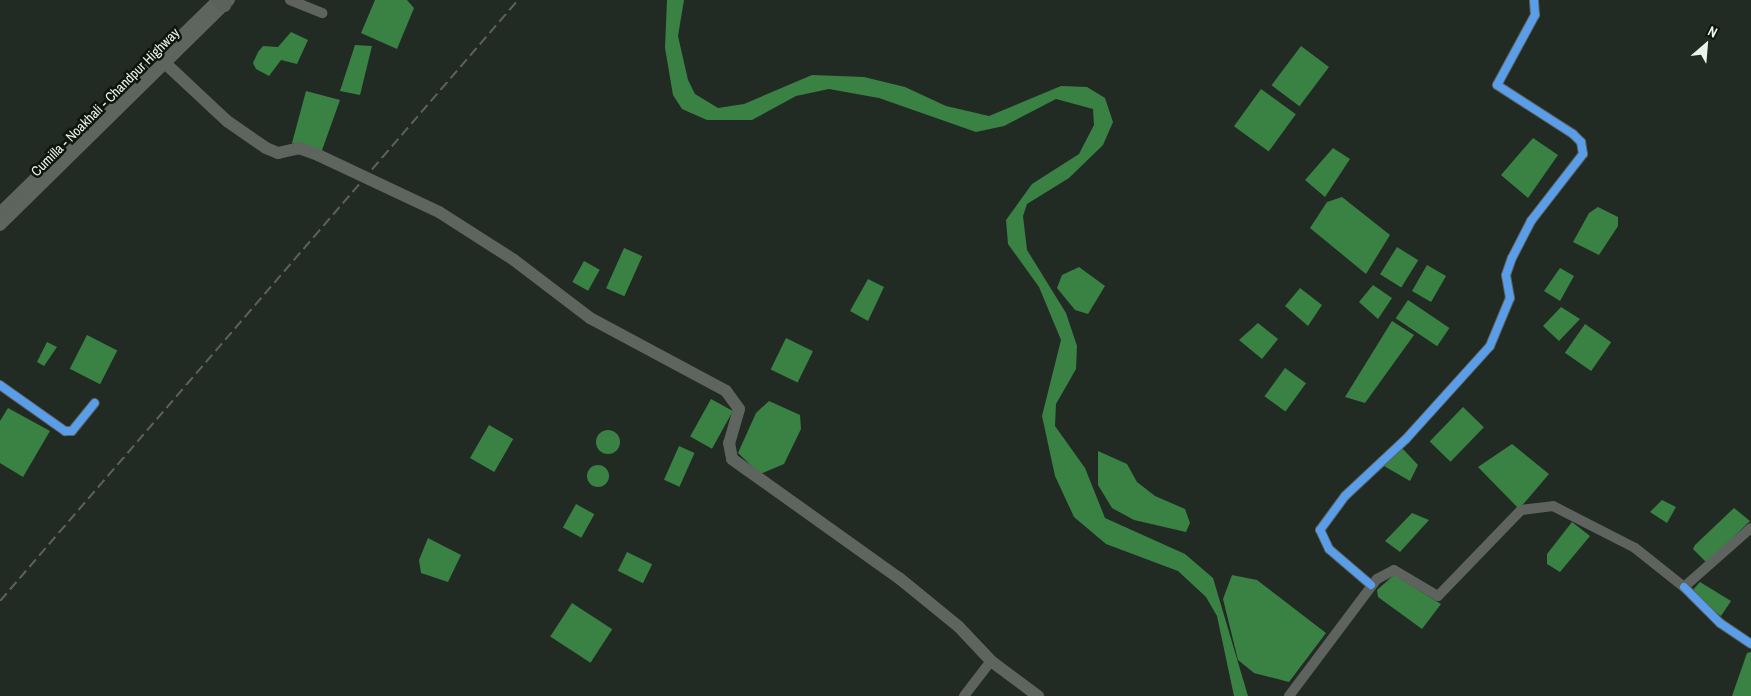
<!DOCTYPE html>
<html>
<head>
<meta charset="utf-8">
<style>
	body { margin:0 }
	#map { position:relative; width:1751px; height:696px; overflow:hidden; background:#222b23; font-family:"Archivo Narrow",sans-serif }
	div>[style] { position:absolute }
	.water>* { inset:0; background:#3a8144; transform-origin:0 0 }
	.round { border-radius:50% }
	.minor>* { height:10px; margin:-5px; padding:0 5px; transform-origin:5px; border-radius:5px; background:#5f635f }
	.major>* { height:12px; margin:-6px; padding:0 6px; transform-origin:6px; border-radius:6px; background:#5e645e }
	.highway>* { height:14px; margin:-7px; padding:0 7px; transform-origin:7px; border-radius:7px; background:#5a625b }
	.rail>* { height:2px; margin-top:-1px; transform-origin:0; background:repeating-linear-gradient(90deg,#5b615b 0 10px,transparent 0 15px) }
	.cycleway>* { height:8px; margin:-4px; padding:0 4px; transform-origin:4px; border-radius:4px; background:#5a9eea }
	span { translate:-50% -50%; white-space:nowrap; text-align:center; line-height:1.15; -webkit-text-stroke:5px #0e150e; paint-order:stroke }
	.street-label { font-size:14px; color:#eaf5ea }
	.north { position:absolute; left:1681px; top:20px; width:50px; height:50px; -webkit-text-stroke:4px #0e150e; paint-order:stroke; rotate:27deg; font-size:14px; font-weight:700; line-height:20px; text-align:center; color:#eaf5ea }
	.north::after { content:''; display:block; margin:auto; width:18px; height:22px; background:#eaf5ea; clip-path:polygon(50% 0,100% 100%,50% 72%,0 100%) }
</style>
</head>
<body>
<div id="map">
	<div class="water">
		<i style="clip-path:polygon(375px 0,407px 0,414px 8px,397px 49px,361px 33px)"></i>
		<i style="clip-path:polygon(667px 0,684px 0,678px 36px,688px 80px,695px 94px,718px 108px,744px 104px,812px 75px,864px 77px,905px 87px,946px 106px,989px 116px,1061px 86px,1087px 87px,1105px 98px,1113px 122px,1103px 145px,1069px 178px,1027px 204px,1023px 216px,1027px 250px,1066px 313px,1077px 346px,1076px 369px,1056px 404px,1055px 426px,1085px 468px,1105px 518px,1185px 554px,1213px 578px,1248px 696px,1234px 696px,1217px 616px,1206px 597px,1178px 571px,1106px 544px,1074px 517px,1055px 476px,1042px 416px,1061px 340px,1039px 287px,1008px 244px,1006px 220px,1032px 184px,1079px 154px,1094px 125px,1093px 109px,1056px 99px,1004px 126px,976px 132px,879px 98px,829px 89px,796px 96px,752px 120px,707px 120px,682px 109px,673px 95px,665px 48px)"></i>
		<i style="clip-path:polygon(291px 32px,308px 40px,297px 64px,281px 60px,269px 76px,256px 69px,253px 63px,258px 52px,263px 46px,278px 47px)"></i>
		<i style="clip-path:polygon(355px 45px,372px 46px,360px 95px,340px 91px)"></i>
		<i style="left:1301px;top:46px;width:35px;height:49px;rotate:37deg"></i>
		<i style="left:1261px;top:89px;width:43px;height:46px;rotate:36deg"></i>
		<i style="clip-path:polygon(306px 91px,340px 100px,321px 153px,292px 143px)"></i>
		<i style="clip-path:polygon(1533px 138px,1558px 155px,1528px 198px,1501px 175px)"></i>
		<i style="clip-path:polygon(1333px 148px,1350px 159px,1325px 197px,1305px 180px)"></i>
		<i style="clip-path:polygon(1342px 197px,1390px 235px,1366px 274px,1310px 228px,1327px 202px)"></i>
		<i style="clip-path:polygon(1598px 207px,1618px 217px,1618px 226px,1599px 255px,1573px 242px,1589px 213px)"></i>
		<i style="left:1397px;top:247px;width:25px;height:32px;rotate:32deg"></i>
		<i style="left:624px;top:248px;width:20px;height:44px;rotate:24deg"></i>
		<i style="left:584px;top:261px;width:18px;height:24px;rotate:29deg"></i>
		<i style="left:1427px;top:265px;width:22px;height:30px;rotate:30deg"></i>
		<i style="clip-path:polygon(1079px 267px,1105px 286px,1088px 314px,1075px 310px,1057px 288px,1062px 275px)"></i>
		<i style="clip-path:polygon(1560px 268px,1574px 276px,1560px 301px,1544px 291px)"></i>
		<i style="clip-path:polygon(868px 279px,884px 287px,868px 321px,850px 311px)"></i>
		<i style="clip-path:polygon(1373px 285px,1392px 298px,1378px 319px,1359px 302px)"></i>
		<i style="clip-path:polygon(1300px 288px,1322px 305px,1308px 326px,1285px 306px)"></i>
		<i style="left:1408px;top:300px;width:50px;height:22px;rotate:34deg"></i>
		<i style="clip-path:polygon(1561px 307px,1580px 319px,1559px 341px,1543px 326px)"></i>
		<i style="clip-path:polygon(1392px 321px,1414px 335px,1365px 403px,1345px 397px)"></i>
		<i style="clip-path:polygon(1258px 323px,1278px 339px,1262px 359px,1239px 340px)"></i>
		<i style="left:1585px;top:324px;width:32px;height:35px;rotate:35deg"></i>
		<i style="left:87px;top:335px;width:34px;height:38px;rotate:27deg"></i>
		<i style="left:786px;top:338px;width:30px;height:35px;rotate:26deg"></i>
		<i style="clip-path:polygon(47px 342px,57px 347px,44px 366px,37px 362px)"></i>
		<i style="left:1285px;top:368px;width:26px;height:35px;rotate:36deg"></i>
		<i style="left:711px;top:399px;width:25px;height:43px;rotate:29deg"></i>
		<i style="clip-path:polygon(769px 401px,800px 415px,801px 429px,784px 464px,760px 474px,738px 453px,756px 413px)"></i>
		<i style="left:1463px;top:407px;width:29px;height:48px;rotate:44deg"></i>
		<i style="clip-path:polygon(8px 408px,50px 431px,23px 477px,0 463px,0 421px)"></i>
		<i style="left:489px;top:425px;width:28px;height:38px;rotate:30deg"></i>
		<i class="round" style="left:596px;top:430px;width:24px;height:24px"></i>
		<i style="clip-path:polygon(1512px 444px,1549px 474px,1519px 509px,1478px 467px)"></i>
		<i style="left:679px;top:446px;width:17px;height:37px;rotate:24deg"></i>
		<i style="clip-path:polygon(1402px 448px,1418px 465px,1410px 481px,1384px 466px)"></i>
		<i style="clip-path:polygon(1098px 451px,1127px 464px,1137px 482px,1155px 496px,1185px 509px,1190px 523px,1186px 532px,1134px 520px,1112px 508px,1098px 485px)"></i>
		<i class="round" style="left:587px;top:465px;width:22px;height:22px"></i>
		<i style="clip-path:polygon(1662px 500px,1676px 507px,1667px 523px,1650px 512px)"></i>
		<i style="left:576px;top:504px;width:21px;height:27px;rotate:29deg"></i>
		<i style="clip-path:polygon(1734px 508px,1750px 521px,1707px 563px,1693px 549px,1695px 545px)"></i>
		<i style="clip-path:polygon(1412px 513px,1429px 520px,1400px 552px,1385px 541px)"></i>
		<i style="clip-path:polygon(1572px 522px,1590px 536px,1560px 572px,1547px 564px,1547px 554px)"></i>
		<i style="clip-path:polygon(428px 538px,461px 555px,448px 582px,421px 573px,419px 560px)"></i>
		<i style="left:627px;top:552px;width:28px;height:21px;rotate:26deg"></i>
		<i style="clip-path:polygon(1232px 575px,1257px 580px,1326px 633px,1289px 682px,1254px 673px,1238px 660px,1223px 599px)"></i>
		<i style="clip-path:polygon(1394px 575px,1441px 604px,1422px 629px,1378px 597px,1377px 590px)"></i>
		<i style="clip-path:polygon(1700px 582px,1731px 601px,1721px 616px,1690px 593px)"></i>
		<i style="left:572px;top:603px;width:48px;height:40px;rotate:33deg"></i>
		<i style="clip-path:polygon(1751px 652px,1751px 696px,1732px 696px,1747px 653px)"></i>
	</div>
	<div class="minor">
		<i style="left:290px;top:0;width:35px;rotate:22deg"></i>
		<i style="left:0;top:385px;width:80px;rotate:35.3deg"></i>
		<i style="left:65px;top:431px;width:7px"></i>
		<i style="left:72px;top:431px;width:36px;rotate:-51deg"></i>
		<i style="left:1371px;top:585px;width:55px;rotate:-139.4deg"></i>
		<i style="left:1329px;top:549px;width:21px;rotate:-115deg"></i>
		<i style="left:1320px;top:530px;width:42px;rotate:-53.7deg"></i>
		<i style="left:1345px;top:496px;width:83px;rotate:-43.1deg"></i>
		<i style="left:1406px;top:439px;width:125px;rotate:-47.9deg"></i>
		<i style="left:1490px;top:346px;width:52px;rotate:-67.4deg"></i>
		<i style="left:1510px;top:298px;width:23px;rotate:-100deg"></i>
		<i style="left:1506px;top:275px;width:18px;rotate:-71deg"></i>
		<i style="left:1512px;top:258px;width:42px;rotate:-62.8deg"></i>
		<i style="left:1531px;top:221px;width:85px;rotate:-52.2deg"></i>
		<i style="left:1583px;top:154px;width:12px;rotate:-99deg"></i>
		<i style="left:1581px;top:142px;width:11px;rotate:-135deg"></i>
		<i style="left:1573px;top:134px;width:90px;rotate:-147.2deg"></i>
		<i style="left:1497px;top:85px;width:80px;rotate:-61.5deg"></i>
		<i style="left:1535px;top:15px;width:15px;rotate:-94deg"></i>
		<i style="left:1684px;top:587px;width:51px;rotate:45deg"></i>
		<i style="left:1720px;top:623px;width:37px;rotate:34deg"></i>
		<i style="left:964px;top:696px;width:44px;rotate:-52.4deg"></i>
		<i style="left:1289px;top:696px;width:146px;rotate:-53.1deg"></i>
		<i style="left:1377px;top:579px;width:19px;rotate:-28deg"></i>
		<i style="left:1394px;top:570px;width:51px;rotate:30.6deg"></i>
		<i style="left:1438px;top:596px;width:120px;rotate:-46deg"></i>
		<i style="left:1521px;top:510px;width:32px;rotate:-7deg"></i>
		<i style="left:1553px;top:506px;width:92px;rotate:27.1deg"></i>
		<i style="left:1635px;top:548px;width:63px;rotate:38.5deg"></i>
		<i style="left:1684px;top:587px;width:89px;rotate:-41.4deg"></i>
	</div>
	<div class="major">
		<i style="left:166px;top:64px;width:83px;rotate:43.1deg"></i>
		<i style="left:227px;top:121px;width:47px;rotate:34.7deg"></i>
		<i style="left:266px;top:148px;width:13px;rotate:23deg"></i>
		<i style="left:278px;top:153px;width:22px;rotate:-13deg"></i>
		<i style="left:299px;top:148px;width:20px;rotate:20deg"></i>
		<i style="left:318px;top:155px;width:134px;rotate:25.2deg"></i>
		<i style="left:439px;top:212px;width:89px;rotate:32.6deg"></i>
		<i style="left:514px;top:260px;width:96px;rotate:37.3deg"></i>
		<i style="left:590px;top:318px;width:154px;rotate:28.2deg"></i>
		<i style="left:726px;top:391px;width:22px;rotate:54deg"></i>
		<i style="left:739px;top:409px;width:35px;rotate:106deg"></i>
		<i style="left:729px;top:443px;width:16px;rotate:79deg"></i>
		<i style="left:732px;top:459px;width:205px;rotate:35.5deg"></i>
		<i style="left:899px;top:578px;width:77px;rotate:39.2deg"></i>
		<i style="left:959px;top:627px;width:47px;rotate:46.7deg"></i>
		<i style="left:991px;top:661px;width:59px;rotate:36.7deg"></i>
		<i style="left:0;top:213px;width:305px;rotate:-44.3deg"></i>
		<i style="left:0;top:225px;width:321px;rotate:-44.5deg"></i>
	</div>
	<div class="highway">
		<i style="left:218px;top:0;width:8px;rotate:40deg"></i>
	</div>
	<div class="rail">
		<i style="left:0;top:601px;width:793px;rotate:-49.24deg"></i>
	</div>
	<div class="cycleway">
		<i style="left:0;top:385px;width:80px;rotate:35.3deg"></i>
		<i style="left:65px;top:431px;width:7px"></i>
		<i style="left:72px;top:431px;width:36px;rotate:-51deg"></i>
		<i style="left:1371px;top:585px;width:55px;rotate:-139.4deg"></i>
		<i style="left:1329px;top:549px;width:21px;rotate:-115deg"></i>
		<i style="left:1320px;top:530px;width:42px;rotate:-53.7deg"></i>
		<i style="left:1345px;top:496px;width:83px;rotate:-43.1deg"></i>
		<i style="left:1406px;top:439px;width:125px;rotate:-47.9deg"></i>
		<i style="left:1490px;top:346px;width:52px;rotate:-67.4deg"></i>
		<i style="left:1510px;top:298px;width:23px;rotate:-100deg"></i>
		<i style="left:1506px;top:275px;width:18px;rotate:-71deg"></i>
		<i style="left:1512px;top:258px;width:42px;rotate:-62.8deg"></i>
		<i style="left:1531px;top:221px;width:85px;rotate:-52.2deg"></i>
		<i style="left:1583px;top:154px;width:12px;rotate:-99deg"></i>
		<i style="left:1581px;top:142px;width:11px;rotate:-135deg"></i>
		<i style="left:1573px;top:134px;width:90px;rotate:-147.2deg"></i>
		<i style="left:1497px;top:85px;width:80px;rotate:-61.5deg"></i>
		<i style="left:1535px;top:15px;width:15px;rotate:-94deg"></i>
		<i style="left:1684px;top:587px;width:51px;rotate:45deg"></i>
		<i style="left:1720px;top:623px;width:37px;rotate:34deg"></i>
	</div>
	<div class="street-label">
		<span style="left:105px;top:102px;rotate:-45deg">Cumilla - Noakhali - Chandpur Highway</span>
	</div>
	<div class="north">N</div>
</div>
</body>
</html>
